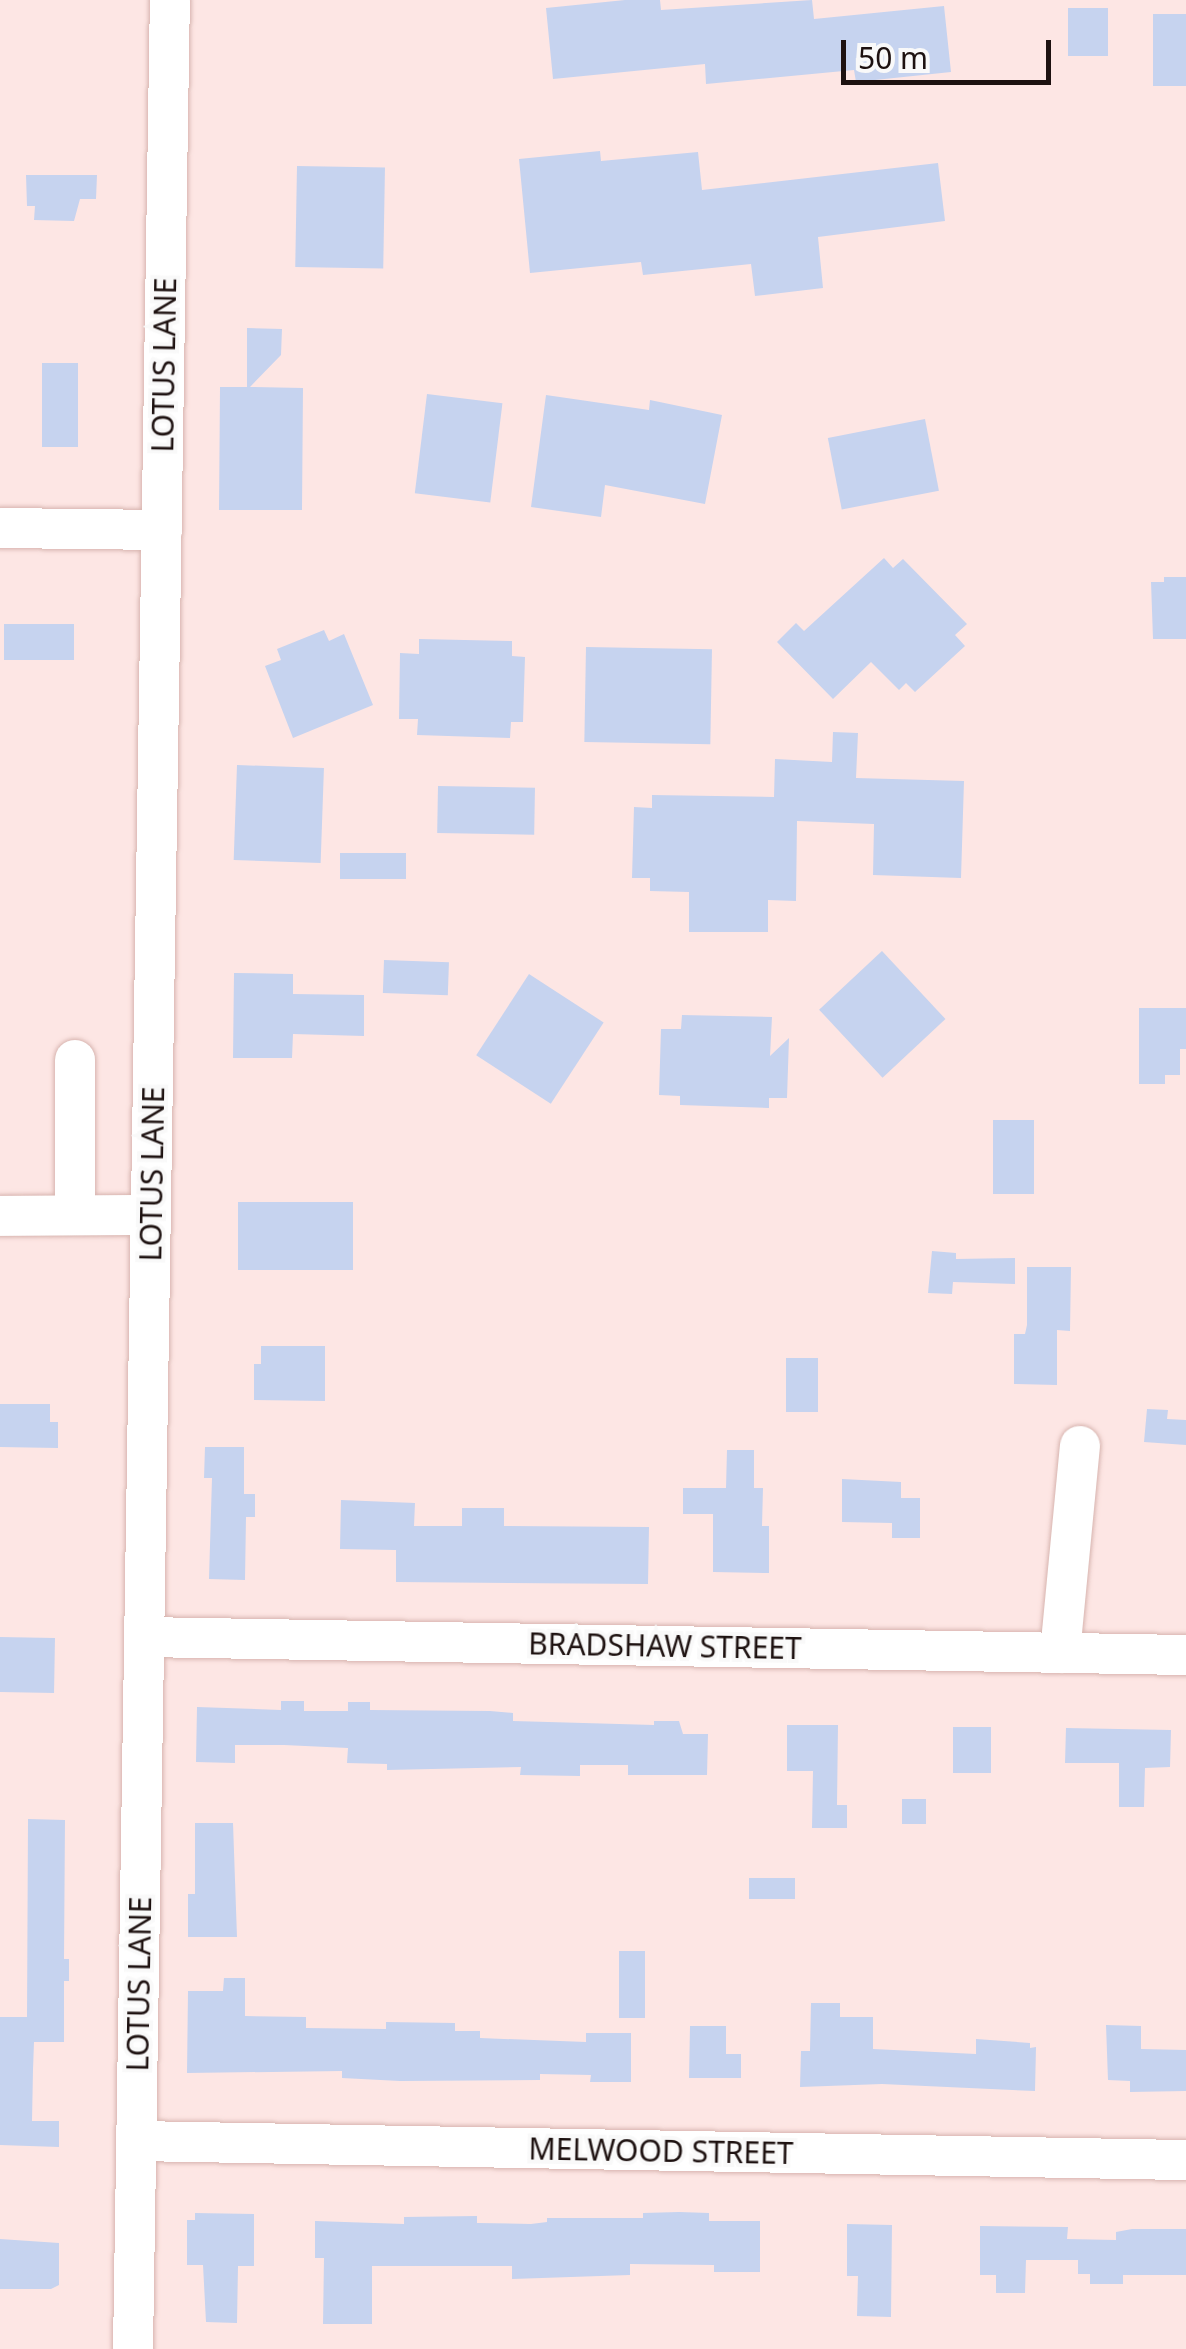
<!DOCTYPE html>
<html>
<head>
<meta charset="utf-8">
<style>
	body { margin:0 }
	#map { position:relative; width:1186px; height:2349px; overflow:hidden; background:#fde6e4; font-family:"Noto Sans",sans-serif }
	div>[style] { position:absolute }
	.building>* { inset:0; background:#c6d3ef; transform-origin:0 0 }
	.roads { filter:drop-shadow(0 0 2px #d7b4af) drop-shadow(0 0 2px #d7b4af) }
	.minor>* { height:40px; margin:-20px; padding:0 20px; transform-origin:20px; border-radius:20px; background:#fff }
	span { translate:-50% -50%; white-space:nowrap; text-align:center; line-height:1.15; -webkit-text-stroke:8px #f9f9f9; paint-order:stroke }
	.street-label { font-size:30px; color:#1d1110 }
	.scale { position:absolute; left:841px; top:40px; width:210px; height:45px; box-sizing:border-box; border:5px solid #1d1110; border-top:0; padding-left:12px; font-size:30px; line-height:35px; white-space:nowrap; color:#1d1110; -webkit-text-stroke:8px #f9f9f9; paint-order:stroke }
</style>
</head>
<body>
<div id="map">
	<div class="building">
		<i style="clip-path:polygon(625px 0,660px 0,661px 10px,812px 0,814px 19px,944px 6px,951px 72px,856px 82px,854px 70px,706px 84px,705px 64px,553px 79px,546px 8px)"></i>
		<i style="left:1068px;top:8px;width:40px;height:48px"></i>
		<i style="left:1153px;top:14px;width:33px;height:72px"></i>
		<i style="clip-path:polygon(600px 151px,601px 161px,698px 152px,702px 190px,938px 163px,945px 221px,818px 237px,823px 288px,755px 296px,751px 264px,643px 275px,641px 262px,530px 273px,519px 159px)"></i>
		<i style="left:297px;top:166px;width:88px;height:101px;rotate:1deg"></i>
		<i style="clip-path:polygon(26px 175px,97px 175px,96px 199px,80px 199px,74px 221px,34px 220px,35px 206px,27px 206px)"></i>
		<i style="clip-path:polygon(247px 328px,282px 329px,281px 355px,250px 387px,303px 388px,302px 510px,219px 510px,220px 387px,247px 387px)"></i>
		<i style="left:42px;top:363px;width:36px;height:84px"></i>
		<i style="left:427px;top:394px;width:76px;height:100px;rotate:7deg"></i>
		<i style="clip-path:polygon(546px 395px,649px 410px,650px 400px,722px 415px,705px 504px,605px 485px,601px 517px,531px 507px)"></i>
		<i style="left:925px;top:419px;width:73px;height:99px;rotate:79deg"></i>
		<i style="clip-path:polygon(884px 558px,893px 568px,903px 559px,967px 624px,955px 635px,965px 646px,915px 692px,906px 683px,899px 690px,871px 662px,833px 699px,777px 642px,796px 623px,804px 631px)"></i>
		<i style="clip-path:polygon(1164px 577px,1186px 577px,1186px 639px,1153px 639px,1151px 582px,1164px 582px)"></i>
		<i style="left:4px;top:624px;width:70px;height:36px"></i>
		<i style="clip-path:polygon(324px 630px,329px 641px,344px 634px,373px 705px,293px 738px,265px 666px,281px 660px,277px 649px)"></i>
		<i style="clip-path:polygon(419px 639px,512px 641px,512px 656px,525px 657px,523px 722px,511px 722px,510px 738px,417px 735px,418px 719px,399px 719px,400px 653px,419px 654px)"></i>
		<i style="left:586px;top:647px;width:126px;height:95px;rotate:1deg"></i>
		<i style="clip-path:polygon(833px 732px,858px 733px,856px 778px,964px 781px,961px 878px,873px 875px,874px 824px,797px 821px,796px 901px,768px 900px,768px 932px,689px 932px,689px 892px,650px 891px,650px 878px,632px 878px,634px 807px,652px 808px,652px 795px,774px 797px,775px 759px,832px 762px)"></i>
		<i style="left:237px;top:765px;width:87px;height:95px;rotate:2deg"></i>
		<i style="left:438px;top:786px;width:97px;height:47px;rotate:1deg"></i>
		<i style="left:340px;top:853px;width:66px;height:26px"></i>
		<i style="left:882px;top:951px;width:93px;height:86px;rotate:47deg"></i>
		<i style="left:384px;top:960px;width:65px;height:33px;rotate:2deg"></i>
		<i style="clip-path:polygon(234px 973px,293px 974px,293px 994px,364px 995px,364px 1036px,293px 1034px,292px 1058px,233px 1058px)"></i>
		<i style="left:529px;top:974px;width:89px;height:97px;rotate:33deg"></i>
		<i style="clip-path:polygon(1139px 1008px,1186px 1008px,1186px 1049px,1180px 1049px,1180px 1075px,1165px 1075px,1165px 1084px,1139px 1084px)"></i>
		<i style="clip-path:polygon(682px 1015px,772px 1017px,770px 1056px,789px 1038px,787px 1098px,769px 1098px,769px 1108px,680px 1105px,680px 1096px,659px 1095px,661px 1029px,681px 1029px)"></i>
		<i style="left:993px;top:1120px;width:41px;height:74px"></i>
		<i style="left:238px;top:1202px;width:115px;height:68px"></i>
		<i style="clip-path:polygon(932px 1251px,956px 1253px,956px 1259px,1015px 1258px,1015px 1284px,953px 1282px,952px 1294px,928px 1293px)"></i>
		<i style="clip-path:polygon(1027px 1267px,1071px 1267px,1070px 1331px,1057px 1330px,1057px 1385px,1014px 1384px,1014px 1334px,1025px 1334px,1027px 1325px)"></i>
		<i style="clip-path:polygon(261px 1346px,325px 1346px,325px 1401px,254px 1400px,254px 1364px,261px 1364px)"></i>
		<i style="left:786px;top:1358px;width:32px;height:54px"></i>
		<i style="clip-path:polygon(0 1404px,50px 1404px,50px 1422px,58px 1422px,58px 1448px,0 1447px)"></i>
		<i style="clip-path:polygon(1147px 1409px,1168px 1410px,1167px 1419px,1186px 1420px,1186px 1445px,1144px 1442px)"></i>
		<i style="clip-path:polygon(205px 1447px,244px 1447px,244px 1494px,255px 1494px,255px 1517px,246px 1517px,245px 1580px,209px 1579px,212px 1478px,204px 1478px)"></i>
		<i style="clip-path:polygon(727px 1450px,754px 1450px,754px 1488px,763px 1488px,762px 1526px,769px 1526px,769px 1573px,713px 1572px,713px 1514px,683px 1514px,683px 1488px,726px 1488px)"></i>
		<i style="clip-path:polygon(842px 1479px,901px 1482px,901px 1498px,920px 1498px,920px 1538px,892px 1538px,892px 1523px,842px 1522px)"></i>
		<i style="clip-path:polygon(341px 1500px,415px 1503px,414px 1526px,462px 1526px,462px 1508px,504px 1508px,504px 1526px,649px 1527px,648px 1584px,396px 1582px,396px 1550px,340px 1549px)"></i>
		<i style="left:0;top:1637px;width:55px;height:55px;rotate:1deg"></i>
		<i style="clip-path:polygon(281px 1701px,304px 1701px,304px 1711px,348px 1711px,348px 1702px,370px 1702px,370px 1710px,490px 1711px,513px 1713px,513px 1721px,654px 1725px,654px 1721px,679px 1721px,683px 1734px,708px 1734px,707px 1775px,628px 1775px,628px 1765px,580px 1765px,580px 1776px,520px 1775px,521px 1767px,387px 1770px,387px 1764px,347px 1763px,348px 1748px,284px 1745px,235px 1745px,235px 1763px,196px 1762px,197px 1707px,281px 1710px)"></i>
		<i style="clip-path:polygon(787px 1725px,838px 1725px,837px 1805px,847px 1805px,847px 1828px,812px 1828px,813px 1771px,787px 1771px)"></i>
		<i style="left:953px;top:1727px;width:38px;height:46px"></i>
		<i style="clip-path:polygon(1066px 1728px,1171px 1730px,1170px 1767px,1145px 1768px,1144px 1807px,1119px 1807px,1119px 1763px,1065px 1763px)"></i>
		<i style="left:902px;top:1799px;width:24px;height:25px"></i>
		<i style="clip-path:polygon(28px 1819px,65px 1820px,64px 1959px,69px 1959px,69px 1981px,64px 1981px,64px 2042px,34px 2042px,33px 2070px,32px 2121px,59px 2121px,59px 2147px,0 2145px,0 2017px,27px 2017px)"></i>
		<i style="clip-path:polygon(195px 1823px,233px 1823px,237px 1937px,188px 1937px,188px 1894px,195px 1894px)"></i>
		<i style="left:749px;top:1878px;width:46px;height:21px"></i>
		<i style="left:619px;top:1951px;width:26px;height:67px"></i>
		<i style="clip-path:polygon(224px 1978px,245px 1978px,245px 2016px,306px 2017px,306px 2028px,386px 2029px,386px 2022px,455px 2023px,455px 2031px,480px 2031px,480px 2038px,586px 2042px,586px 2033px,631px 2033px,631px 2082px,590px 2082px,591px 2075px,540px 2074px,540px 2080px,400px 2081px,342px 2078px,342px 2071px,187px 2073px,188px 1991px,223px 1991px)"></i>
		<i style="clip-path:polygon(811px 2003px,840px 2003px,840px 2017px,873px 2017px,873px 2049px,976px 2054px,976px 2039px,1030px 2043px,1030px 2048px,1036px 2047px,1035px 2091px,882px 2084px,800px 2087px,801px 2051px,810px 2051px)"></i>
		<i style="clip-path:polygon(1106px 2025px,1141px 2026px,1141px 2049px,1186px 2050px,1186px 2091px,1130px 2092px,1130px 2081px,1108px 2080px)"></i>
		<i style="clip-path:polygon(690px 2026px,726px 2026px,726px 2054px,741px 2054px,741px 2078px,689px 2078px)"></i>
		<i style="clip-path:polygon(679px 2212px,709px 2213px,709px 2221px,760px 2221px,760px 2272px,714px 2272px,714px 2265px,630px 2264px,630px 2275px,512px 2279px,512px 2266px,372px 2266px,372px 2324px,323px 2324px,324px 2258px,315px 2258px,315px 2221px,404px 2224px,404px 2217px,477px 2216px,477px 2223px,531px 2224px,547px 2222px,547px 2218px,643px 2218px,643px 2213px)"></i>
		<i style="clip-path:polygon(195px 2213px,254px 2214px,254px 2266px,238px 2266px,237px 2323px,206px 2322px,203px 2265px,187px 2265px,187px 2220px,195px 2220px)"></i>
		<i style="clip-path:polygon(847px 2224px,892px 2225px,891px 2317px,857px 2316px,858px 2276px,847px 2276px)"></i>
		<i style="clip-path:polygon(980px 2226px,1068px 2227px,1067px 2239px,1116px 2240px,1116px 2232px,1132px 2229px,1186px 2229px,1186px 2275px,1123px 2275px,1123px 2284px,1090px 2284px,1090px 2274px,1078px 2274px,1078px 2260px,1026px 2260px,1025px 2293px,996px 2293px,996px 2275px,980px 2275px)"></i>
		<i style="clip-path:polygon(0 2239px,59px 2243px,59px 2285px,51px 2289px,0 2289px)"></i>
	</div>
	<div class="roads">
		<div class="minor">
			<i style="left:0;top:528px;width:162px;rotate:0.7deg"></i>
			<i style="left:75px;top:1215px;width:155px;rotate:-90deg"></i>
			<i style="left:0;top:1216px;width:151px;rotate:-0.4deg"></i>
			<i style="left:144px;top:1637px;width:1042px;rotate:0.99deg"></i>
			<i style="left:1060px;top:1653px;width:208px;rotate:-84.5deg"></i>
			<i style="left:136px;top:2141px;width:1050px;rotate:1.04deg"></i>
			<i style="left:133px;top:2349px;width:2349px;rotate:-89.1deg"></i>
		</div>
	</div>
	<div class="street-label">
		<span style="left:164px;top:365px;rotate:-89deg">LOTUS LANE</span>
		<span style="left:152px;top:1174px;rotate:-89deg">LOTUS LANE</span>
		<span style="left:665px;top:1646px;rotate:1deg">BRADSHAW STREET</span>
		<span style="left:139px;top:1984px;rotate:-89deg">LOTUS LANE</span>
		<span style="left:661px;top:2151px;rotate:1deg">MELWOOD STREET</span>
	</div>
	<div class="scale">50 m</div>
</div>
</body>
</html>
